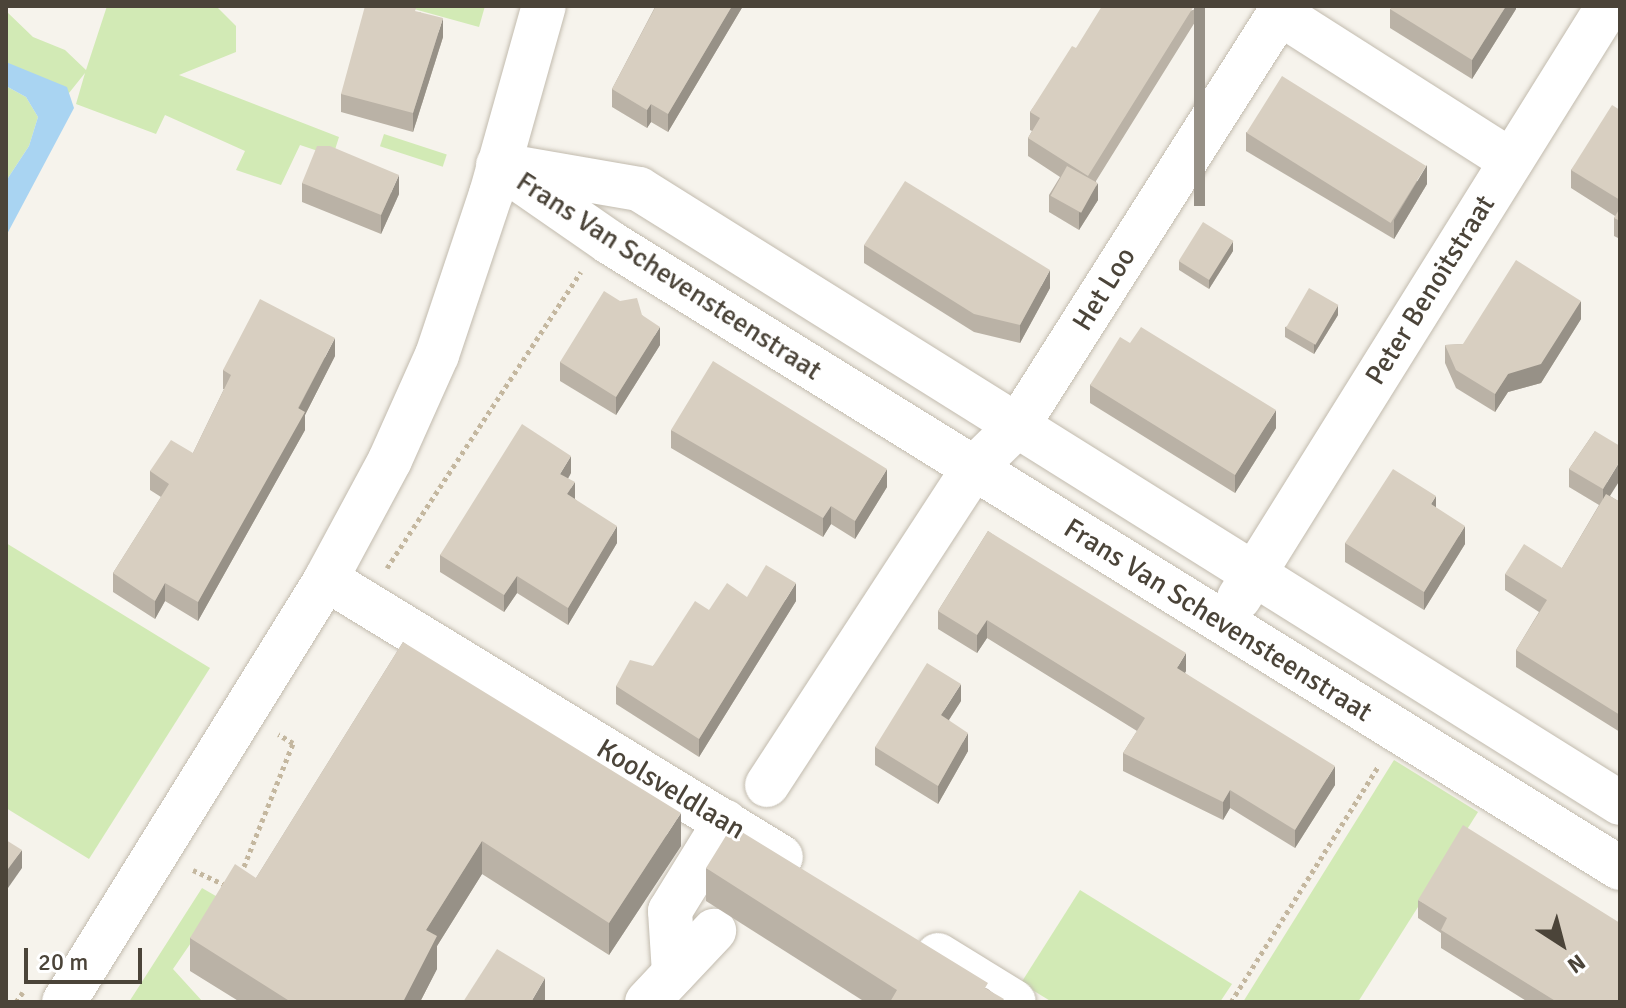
<!DOCTYPE html>
<html>
<head>
<meta charset="utf-8">
<style>
	body { margin:0 }
	#map { position:relative; width:1626px; height:1008px; overflow:hidden; background:#f6f3ec; font-family:Signika,sans-serif }
	div>[style] { position:absolute }
	.green>* { inset:0; background:#d2eab5; transform-origin:0 0 }
	.water>* { inset:0; background:#a9d4f2 }
	.path>* { height:5px; margin-top:-2.5px; transform-origin:0; background:repeating-linear-gradient(90deg,#c4b79f 0 4px,transparent 0 8px) }
	.roads { filter:drop-shadow(0 0 2px #c2bbae) drop-shadow(0 0 2px #c2bbae) }
	.minor>* { height:44px; margin:-22px; padding:0 22px; transform-origin:22px; border-radius:22px; background:#fff }
	.wall>* { inset:0; background:#bab2a6 }
	.shaded-wall>* { inset:0; background:#979187; transform-origin:0 0 }
	.building>* { inset:0; background:#d8cfc1; transform-origin:0 0 }
	span { translate:-50% -50%; white-space:nowrap; text-align:center; line-height:1.15; -webkit-text-stroke:6px #fff; paint-order:stroke }
	.street-label { font-size:28px; color:#4b4439 }
	.frame { position:absolute; inset:0; border:8px solid #4b4439; pointer-events:none }
	.north { position:absolute; left:1522px; top:904px; width:80px; height:80px; -webkit-text-stroke:6px #fff; paint-order:stroke; rotate:144deg; font-size:22px; font-weight:700; line-height:32px; text-align:center; color:#4b4439 }
	.north::after { content:''; display:block; margin:auto; width:28px; height:36px; background:#4b4439; clip-path:polygon(50% 0,100% 100%,50% 72%,0 100%) }
	.scale { position:absolute; left:24px; top:948px; width:118px; height:36px; box-sizing:border-box; border:4px solid #4b4439; border-top:0; padding-left:10px; font-size:24px; line-height:28px; white-space:nowrap; color:#4b4439; -webkit-text-stroke:6px #fff; paint-order:stroke }
</style>
</head>
<body>
<div id="map">
	<div class="green">
		<i style="clip-path:polygon(107px 6px,216px 6px,236px 26px,236px 52px,179px 75px,339px 137px,333px 156px,300px 145px,281px 185px,236px 170px,245px 151px,165px 115px,156px 134px,76px 104px,85px 73px,61px 103px,6px 78px,6px 11px,33px 37px,65px 50px,86px 70px)"></i>
		<i style="clip-path:polygon(403px 6px,485px 6px,479px 27px)"></i>
		<i style="clip-path:polygon(6px 86px,26px 97px,38px 117px,29px 146px,6px 181px)"></i>
		<i style="left:384px;top:134px;width:66px;height:13px;rotate:18deg"></i>
		<i style="clip-path:polygon(6px 543px,210px 668px,89px 859px,6px 808px)"></i>
		<i style="clip-path:polygon(1394px 760px,1478px 812px,1358px 1002px,1243px 1002px)"></i>
		<i style="clip-path:polygon(202px 888px,221px 899px,173px 969px,203px 1002px,129px 1002px)"></i>
		<i style="clip-path:polygon(1080px 890px,1232px 984px,1220px 1002px,1052px 1002px,1021px 983px)"></i>
	</div>
	<div class="water">
		<i style="clip-path:polygon(6px 62px,67px 87px,74px 108px,6px 236px,6px 181px,29px 146px,38px 117px,26px 97px,6px 86px)"></i>
	</div>
	<div class="path">
		<i style="left:387px;top:568px;width:354px;rotate:-56.8deg"></i>
		<i style="left:193px;top:870px;width:38px;rotate:25deg"></i>
		<i style="left:241px;top:874px;width:141px;rotate:-68.3deg"></i>
		<i style="left:293px;top:743px;width:17px;rotate:-149deg"></i>
		<i style="left:16px;top:1002px;width:12px;rotate:-55deg"></i>
		<i style="left:1231px;top:1002px;width:279px;rotate:-58deg"></i>
	</div>
	<div class="roads">
		<div class="minor">
			<i style="left:498px;top:165px;width:135px;rotate:34.7deg"></i>
			<i style="left:609px;top:242px;width:1189px;rotate:31.77deg"></i>
			<i style="left:512px;top:167px;width:129px;rotate:9.8deg"></i>
			<i style="left:639px;top:189px;width:1157px;rotate:32.04deg"></i>
			<i style="left:326px;top:579px;width:533px;rotate:31.42deg"></i>
			<i style="left:1239px;top:598px;width:698px;rotate:-58.06deg"></i>
			<i style="left:767px;top:785px;width:379px;rotate:-56.9deg"></i>
			<i style="left:974px;top:468px;width:62px;rotate:-44.3deg"></i>
			<i style="left:1018px;top:425px;width:488px;rotate:-57.6deg"></i>
			<i style="left:1279px;top:13px;width:275px;rotate:32.5deg"></i>
			<i style="left:938px;top:955px;width:89px;rotate:31.7deg"></i>
			<i style="left:674px;top:973px;width:62px;rotate:-93.7deg"></i>
			<i style="left:670px;top:911px;width:105px;rotate:-58.3deg"></i>
			<i style="left:64px;top:1002px;width:498px;rotate:-58.2deg"></i>
			<i style="left:326px;top:579px;width:135px;rotate:-61.7deg"></i>
			<i style="left:390px;top:460px;width:115px;rotate:-65.9deg"></i>
			<i style="left:437px;top:355px;width:170px;rotate:-71.5deg"></i>
			<i style="left:491px;top:194px;width:195px;rotate:-74.3deg"></i>
			<i style="left:647px;top:1002px;width:98px;rotate:-46.7deg"></i>
		</div>
	</div>
	<div class="wall">
		<i style="clip-path:polygon(654px 6px,743px 6px,668px 132px,651px 122px,647px 128px,612px 107px,612px 89px,655px 7px)"></i>
		<i style="clip-path:polygon(1205px 6px,1096px 181px,1098px 200px,1079px 230px,1049px 212px,1049px 195px,1060px 177px,1028px 156px,1028px 138px,1032px 131px,1030px 130px,1030px 112px,1076px 48px)"></i>
		<i style="clip-path:polygon(1516px 6px,1516px 9px,1472px 79px,1390px 28px,1390px 9px)"></i>
		<i style="clip-path:polygon(420px 12px,443px 37px,413px 132px,341px 112px,341px 94px)"></i>
		<i style="clip-path:polygon(1620px 110px,1620px 239px,1614px 236px,1614px 218px,1615px 216px,1571px 188px,1571px 170px)"></i>
		<i style="clip-path:polygon(1246px 132px,1427px 184px,1394px 239px,1246px 151px)"></i>
		<i style="clip-path:polygon(302px 183px,399px 194px,381px 234px,302px 202px)"></i>
		<i style="clip-path:polygon(864px 245px,1050px 288px,1020px 343px,974px 332px,864px 263px)"></i>
		<i style="clip-path:polygon(1233px 251px,1209px 289px,1179px 270px,1179px 261px)"></i>
		<i style="clip-path:polygon(642px 315px,660px 345px,616px 415px,560px 381px,560px 362px)"></i>
		<i style="clip-path:polygon(1338px 315px,1314px 354px,1285px 337px,1285px 327px)"></i>
		<i style="clip-path:polygon(1581px 319px,1541px 383px,1508px 392px,1495px 412px,1456px 388px,1445px 363px,1445px 345px,1463px 344px)"></i>
		<i style="clip-path:polygon(1130px 343px,1276px 428px,1235px 493px,1090px 403px,1090px 385px)"></i>
		<i style="clip-path:polygon(335px 356px,305px 415px,305px 430px,198px 621px,165px 601px,155px 619px,113px 592px,113px 573px,161px 497px,150px 490px,150px 471px,193px 453px,224px 389px,223px 389px,223px 370px)"></i>
		<i style="clip-path:polygon(671px 430px,887px 487px,855px 539px,831px 524px,823px 537px,671px 448px)"></i>
		<i style="clip-path:polygon(1595px 431px,1610px 496px,1620px 502px,1620px 732px,1516px 667px,1516px 650px,1539px 612px,1505px 590px,1505px 574px,1562px 568px,1599px 505px,1569px 487px,1569px 469px)"></i>
		<i style="clip-path:polygon(571px 473px,568px 479px,575px 499px,617px 543px,568px 625px,517px 593px,504px 612px,440px 572px,440px 555px)"></i>
		<i style="clip-path:polygon(1436px 508px,1465px 544px,1424px 610px,1345px 562px,1345px 543px)"></i>
		<i style="clip-path:polygon(988px 531px,1186px 671px,1185px 673px,1335px 785px,1295px 848px,1230px 808px,1223px 820px,1123px 771px,1123px 753px,1137px 731px,987px 638px,977px 653px,938px 629px,938px 611px)"></i>
		<i style="clip-path:polygon(747px 597px,796px 601px,699px 757px,616px 704px,616px 686px,653px 666px,709px 610px)"></i>
		<i style="clip-path:polygon(403px 642px,681px 846px,609px 955px,482px 874px,437px 946px,437px 969px,420px 1002px,240px 1002px,190px 971px,190px 938px,256px 878px)"></i>
		<i style="clip-path:polygon(961px 701px,949px 720px,968px 751px,938px 804px,875px 765px,875px 747px)"></i>
		<i style="clip-path:polygon(706px 868px,988px 989px,1004px 1002px,865px 1002px,706px 901px)"></i>
		<i style="clip-path:polygon(1418px 900px,1620px 1002px,1528px 1002px,1441px 948px,1441px 933px,1418px 918px)"></i>
	</div>
	<div class="shaded-wall">
		<i style="clip-path:polygon(732px 6px,743px 6px,668px 132px,668px 114px)"></i>
		<i style="left:1194px;top:6px;width:11px;height:200px"></i>
		<i style="clip-path:polygon(1506px 6px,1516px 6px,1516px 9px,1472px 79px,1472px 60px)"></i>
		<i style="clip-path:polygon(443px 18px,443px 37px,413px 132px,413px 113px)"></i>
		<i style="clip-path:polygon(651px 104px,651px 122px,647px 128px,647px 110px)"></i>
		<i style="clip-path:polygon(1427px 165px,1427px 184px,1394px 239px,1394px 220px)"></i>
		<i style="clip-path:polygon(399px 175px,399px 194px,381px 234px,381px 215px)"></i>
		<i style="clip-path:polygon(1098px 183px,1098px 200px,1079px 230px,1079px 213px)"></i>
		<i style="clip-path:polygon(1233px 241px,1233px 251px,1209px 289px,1209px 279px)"></i>
		<i style="clip-path:polygon(1050px 270px,1050px 288px,1020px 343px,1020px 325px)"></i>
		<i style="clip-path:polygon(1581px 301px,1581px 319px,1541px 383px,1508px 392px,1495px 412px,1495px 394px,1508px 374px)"></i>
		<i style="clip-path:polygon(1338px 305px,1338px 315px,1314px 354px,1314px 345px)"></i>
		<i style="clip-path:polygon(660px 327px,660px 345px,616px 415px,616px 397px)"></i>
		<i style="clip-path:polygon(335px 338px,335px 356px,305px 415px,305px 430px,198px 621px,198px 602px)"></i>
		<i style="clip-path:polygon(1276px 410px,1276px 428px,1235px 493px,1235px 475px)"></i>
		<i style="clip-path:polygon(571px 456px,571px 473px,560px 491px,560px 474px)"></i>
		<i style="clip-path:polygon(1620px 461px,1620px 480px,1603px 507px,1603px 489px)"></i>
		<i style="clip-path:polygon(887px 469px,887px 487px,855px 539px,855px 521px)"></i>
		<i style="clip-path:polygon(575px 482px,575px 499px,567px 494px)"></i>
		<i style="clip-path:polygon(1436px 496px,1436px 514px,1431px 504px)"></i>
		<i style="clip-path:polygon(831px 506px,831px 524px,823px 537px,823px 518px)"></i>
		<i style="clip-path:polygon(617px 526px,617px 543px,568px 625px,568px 608px)"></i>
		<i style="clip-path:polygon(1465px 526px,1465px 544px,1424px 610px,1424px 592px)"></i>
		<i style="clip-path:polygon(517px 576px,517px 593px,504px 612px,504px 595px)"></i>
		<i style="clip-path:polygon(165px 583px,165px 601px,155px 619px,155px 601px)"></i>
		<i style="clip-path:polygon(796px 583px,796px 601px,699px 757px,699px 739px)"></i>
		<i style="clip-path:polygon(987px 620px,987px 638px,977px 653px,977px 635px)"></i>
		<i style="clip-path:polygon(1186px 653px,1186px 671px,1177px 686px,1177px 668px)"></i>
		<i style="clip-path:polygon(961px 684px,961px 701px,941px 732px,941px 715px)"></i>
		<i style="clip-path:polygon(968px 733px,968px 751px,938px 804px,938px 786px)"></i>
		<i style="clip-path:polygon(1335px 766px,1335px 785px,1295px 848px,1295px 830px)"></i>
		<i style="clip-path:polygon(1230px 790px,1230px 808px,1223px 820px,1223px 802px)"></i>
		<i style="clip-path:polygon(681px 813px,681px 846px,609px 955px,609px 923px)"></i>
		<i style="clip-path:polygon(482px 841px,482px 874px,437px 946px,437px 969px,420px 1002px,403px 1002px,426px 930px)"></i>
		<i style="clip-path:polygon(22px 850px,22px 868px,8px 888px,6px 888px,6px 870px)"></i>
		<i style="clip-path:polygon(545px 978px,545px 1002px,531px 1002px)"></i>
	</div>
	<div class="building">
		<i style="clip-path:polygon(365px 6px,417px 6px,415px 11px,443px 18px,413px 113px,341px 94px)"></i>
		<i style="clip-path:polygon(656px 6px,732px 6px,668px 114px,651px 104px,647px 110px,612px 89px)"></i>
		<i style="clip-path:polygon(1102px 6px,1194px 6px,1088px 176px,1028px 138px,1040px 118px,1030px 112px,1072px 46px,1076px 48px)"></i>
		<i style="clip-path:polygon(1392px 6px,1506px 6px,1472px 60px,1390px 9px)"></i>
		<i style="left:1282px;top:76px;width:170px;height:67px;rotate:32deg"></i>
		<i style="clip-path:polygon(1612px 105px,1620px 110px,1620px 200px,1571px 170px)"></i>
		<i style="clip-path:polygon(317px 146px,330px 146px,399px 175px,381px 215px,302px 183px)"></i>
		<i style="left:1067px;top:166px;width:35px;height:34px;rotate:29deg"></i>
		<i style="clip-path:polygon(905px 181px,1050px 270px,1020px 325px,974px 314px,864px 245px)"></i>
		<i style="clip-path:polygon(1620px 208px,1620px 221px,1614px 218px)"></i>
		<i style="left:1203px;top:222px;width:36px;height:46px;rotate:32deg"></i>
		<i style="clip-path:polygon(1516px 260px,1581px 301px,1541px 364px,1508px 374px,1495px 394px,1456px 370px,1445px 345px,1463px 344px)"></i>
		<i style="left:1309px;top:288px;width:34px;height:46px;rotate:30deg"></i>
		<i style="clip-path:polygon(604px 291px,620px 301px,637px 298px,642px 315px,660px 327px,616px 397px,560px 362px)"></i>
		<i style="clip-path:polygon(260px 299px,335px 338px,298px 408px,305px 412px,198px 602px,165px 583px,155px 601px,113px 573px,169px 484px,150px 471px,171px 440px,193px 453px,231px 375px,223px 370px)"></i>
		<i style="clip-path:polygon(1141px 327px,1276px 410px,1235px 475px,1090px 385px,1120px 337px,1130px 343px)"></i>
		<i style="clip-path:polygon(713px 361px,887px 469px,855px 521px,831px 506px,823px 518px,671px 430px)"></i>
		<i style="clip-path:polygon(522px 424px,571px 456px,560px 474px,575px 482px,567px 494px,617px 526px,568px 608px,517px 576px,504px 595px,440px 555px)"></i>
		<i style="clip-path:polygon(1595px 431px,1620px 446px,1620px 461px,1603px 489px,1569px 469px)"></i>
		<i style="clip-path:polygon(1393px 469px,1436px 496px,1431px 504px,1465px 526px,1424px 592px,1345px 543px)"></i>
		<i style="clip-path:polygon(1606px 494px,1620px 502px,1620px 715px,1516px 650px,1547px 600px,1505px 574px,1524px 544px,1562px 568px)"></i>
		<i style="clip-path:polygon(988px 531px,1186px 653px,1177px 668px,1335px 766px,1295px 830px,1230px 790px,1223px 802px,1123px 753px,1145px 718px,987px 620px,977px 635px,938px 611px)"></i>
		<i style="clip-path:polygon(766px 565px,796px 583px,699px 739px,616px 686px,630px 660px,653px 666px,695px 601px,709px 610px,727px 583px,747px 597px)"></i>
		<i style="clip-path:polygon(403px 642px,681px 813px,609px 923px,482px 841px,426px 930px,437px 936px,403px 1002px,291px 1002px,190px 938px,235px 864px,256px 878px)"></i>
		<i style="clip-path:polygon(927px 663px,961px 684px,941px 715px,968px 733px,938px 786px,875px 747px)"></i>
		<i style="clip-path:polygon(1463px 825px,1620px 923px,1620px 1002px,1557px 1002px,1441px 930px,1447px 918px,1418px 900px)"></i>
		<i style="clip-path:polygon(732px 826px,988px 983px,985px 988px,1004px 999px,1002px 1002px,890px 1002px,897px 990px,706px 868px)"></i>
		<i style="clip-path:polygon(6px 840px,22px 850px,8px 869px,6px 870px)"></i>
		<i style="clip-path:polygon(497px 949px,545px 978px,531px 1002px,463px 1002px)"></i>
	</div>
	<div class="street-label">
		<span style="left:669px;top:276px;rotate:33deg">Frans Van Schevensteenstraat</span>
		<span style="left:1104px;top:289px;rotate:-58deg">Het Loo</span>
		<span style="left:1430px;top:290px;rotate:-58deg">Peter Benoitstraat</span>
		<span style="left:1218px;top:620px;rotate:32deg">Frans Van Schevensteenstraat</span>
		<span style="left:671px;top:789px;rotate:31deg">Koolsveldlaan</span>
	</div>
	<div class="frame"></div>
	<div class="north">N</div>
	<div class="scale">20 m</div>
</div>
</body>
</html>
